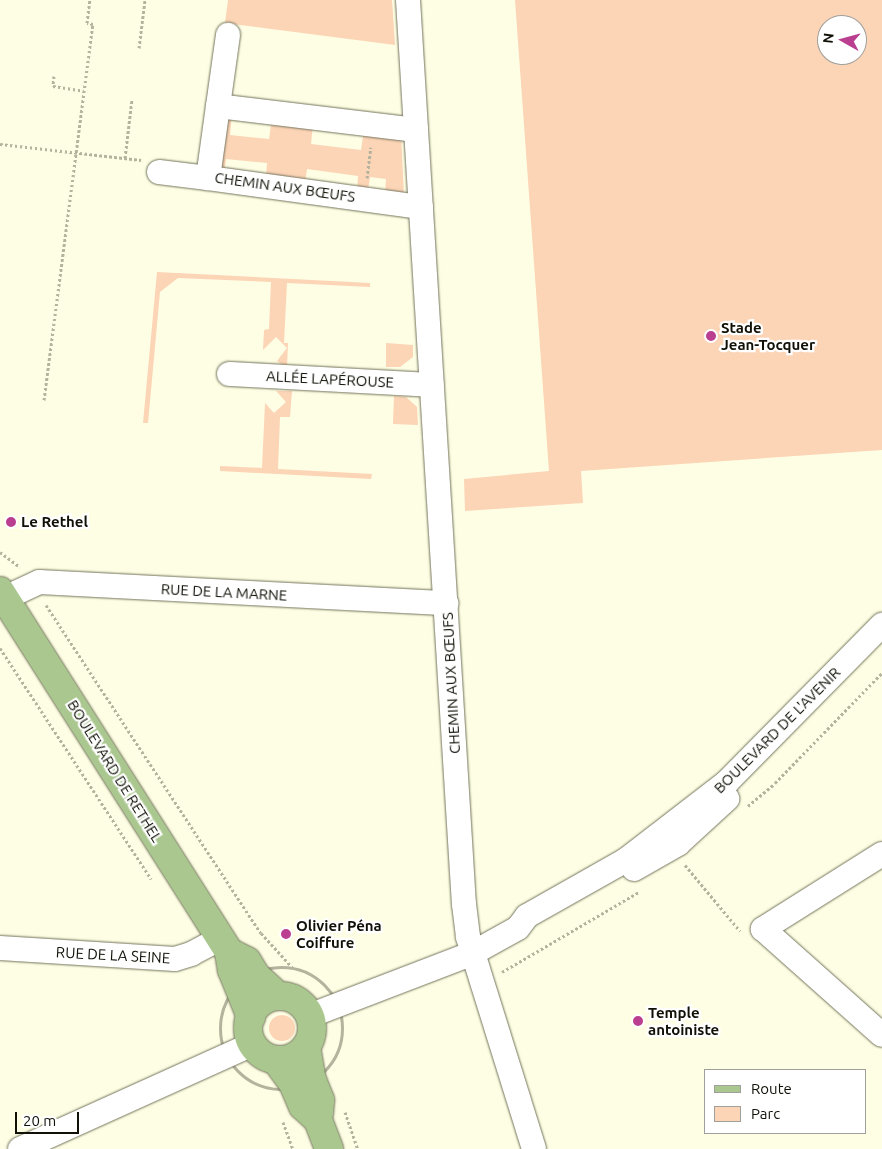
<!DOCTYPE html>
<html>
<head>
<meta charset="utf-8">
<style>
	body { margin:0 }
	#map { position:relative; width:882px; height:1149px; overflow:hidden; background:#fefee4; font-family:Ubuntu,sans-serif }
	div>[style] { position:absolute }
	.green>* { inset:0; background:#fcd4b6 }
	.round { border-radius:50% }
	.path>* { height:3px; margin-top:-1.5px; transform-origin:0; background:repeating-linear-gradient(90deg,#b3b39e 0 2.5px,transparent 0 5px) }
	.path>.ring { margin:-1.5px; padding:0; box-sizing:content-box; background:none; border:3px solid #b3b39e; border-radius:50% }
	.roads { filter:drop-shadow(0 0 1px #74745d) drop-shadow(0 0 1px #74745d) }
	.minor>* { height:24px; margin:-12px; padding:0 12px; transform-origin:12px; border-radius:12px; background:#fff }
	.major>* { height:28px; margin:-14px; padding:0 14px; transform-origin:14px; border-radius:14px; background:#a9c78e }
	.major>.ring { margin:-14px; padding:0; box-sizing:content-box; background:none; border:28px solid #a9c78e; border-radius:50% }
	.dots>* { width:14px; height:14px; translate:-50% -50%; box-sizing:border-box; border:2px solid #fff; border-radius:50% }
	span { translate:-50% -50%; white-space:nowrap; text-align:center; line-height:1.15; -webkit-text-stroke:4.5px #fff; paint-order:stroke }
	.street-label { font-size:15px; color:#101007 }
	.poi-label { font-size:15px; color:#101007; font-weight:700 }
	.left { translate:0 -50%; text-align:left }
	.legend { position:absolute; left:704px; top:1069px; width:162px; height:65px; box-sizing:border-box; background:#fff; border:1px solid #9f9f9c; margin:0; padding:6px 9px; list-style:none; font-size:15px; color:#101007 }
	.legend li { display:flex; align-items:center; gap:10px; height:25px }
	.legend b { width:25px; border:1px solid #9f9f9c }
	.north { position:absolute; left:817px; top:15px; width:50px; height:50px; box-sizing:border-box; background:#fff; border:1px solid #9f9f9c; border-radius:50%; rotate:277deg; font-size:14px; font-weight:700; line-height:20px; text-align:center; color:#101007 }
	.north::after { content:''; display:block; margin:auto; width:18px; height:22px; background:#ba3f90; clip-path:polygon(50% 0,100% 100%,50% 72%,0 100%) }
	.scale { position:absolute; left:15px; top:1112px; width:64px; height:22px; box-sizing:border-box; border:2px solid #101007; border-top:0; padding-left:6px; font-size:15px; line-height:18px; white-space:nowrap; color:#101007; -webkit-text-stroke:4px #fff; paint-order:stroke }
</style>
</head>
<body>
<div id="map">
	<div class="green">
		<i style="clip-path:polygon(228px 0,392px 0,395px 45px,225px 23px)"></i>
		<i style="clip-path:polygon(evenodd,515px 0,882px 0,882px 450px,581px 471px,583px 503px,465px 511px,464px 479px,549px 471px,515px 0,827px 25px,857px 25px,857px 55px,827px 55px,827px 25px)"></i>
		<i style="clip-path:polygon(227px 113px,232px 114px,230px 135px,269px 139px,272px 118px,313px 124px,311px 144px,361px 150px,364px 130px,401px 134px,404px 195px,385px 193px,386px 179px,370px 177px,368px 191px,357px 190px,358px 176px,307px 169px,305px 183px,266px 179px,267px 163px,226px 159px,224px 174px,218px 173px)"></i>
		<i style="clip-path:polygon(157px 272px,370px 283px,370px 287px,287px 283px,284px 343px,288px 343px,287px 368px,277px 361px,287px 348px,276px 337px,263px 350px,264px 330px,269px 329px,271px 282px,178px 278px,160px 292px,148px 423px,143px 423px)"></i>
		<i style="clip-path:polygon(386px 343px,413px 345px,413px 357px,400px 367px,386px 367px)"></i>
		<i style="clip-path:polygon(276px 391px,292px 391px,290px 417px,280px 417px,278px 469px,372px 474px,371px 479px,220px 471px,220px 466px,262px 468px,265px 403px,274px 413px,286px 402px)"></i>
		<i style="clip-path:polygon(394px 396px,406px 397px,417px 407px,418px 425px,393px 424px)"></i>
		<i class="round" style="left:269px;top:1015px;width:26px;height:26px"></i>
	</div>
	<div class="path">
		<i style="left:139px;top:48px;width:48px;rotate:-82.9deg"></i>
		<i style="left:54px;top:76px;width:10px;rotate:96deg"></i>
		<i style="left:53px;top:86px;width:31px;rotate:9deg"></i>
		<i style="left:0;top:144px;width:142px;rotate:6.5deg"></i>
		<i style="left:125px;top:158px;width:59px;rotate:-83.2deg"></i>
		<i style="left:367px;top:178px;width:31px;rotate:-83deg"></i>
		<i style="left:44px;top:400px;width:379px;rotate:-82.6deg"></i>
		<i style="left:93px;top:24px;width:6px;rotate:-171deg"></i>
		<i style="left:87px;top:23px;width:23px;rotate:-83deg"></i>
		<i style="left:0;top:552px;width:25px;rotate:37deg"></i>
		<i style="left:46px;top:605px;width:392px;rotate:56.8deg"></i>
		<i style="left:261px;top:933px;width:47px;rotate:47.6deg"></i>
		<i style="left:0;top:648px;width:276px;rotate:56.8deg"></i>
		<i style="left:748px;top:806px;width:35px;rotate:-40deg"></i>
		<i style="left:775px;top:783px;width:153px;rotate:-45.8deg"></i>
		<i style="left:685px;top:865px;width:86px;rotate:50.2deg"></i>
		<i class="ring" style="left:220px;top:967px;width:119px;height:119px"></i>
		<i style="left:502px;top:972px;width:159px;rotate:-30.3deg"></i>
		<i style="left:345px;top:1112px;width:39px;rotate:71deg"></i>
		<i style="left:283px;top:1122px;width:29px;rotate:70deg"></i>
	</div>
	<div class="roads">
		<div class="minor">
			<i style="left:408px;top:0;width:906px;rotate:86.46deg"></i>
			<i style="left:464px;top:904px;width:33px;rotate:83deg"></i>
			<i style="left:468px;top:937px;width:222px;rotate:72.7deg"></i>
			<i style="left:218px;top:106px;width:72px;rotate:-82deg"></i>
			<i style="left:416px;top:130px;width:199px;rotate:-173.1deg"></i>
			<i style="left:218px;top:106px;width:73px;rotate:97.9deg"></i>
			<i style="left:208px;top:178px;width:215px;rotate:7.8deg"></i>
			<i style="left:159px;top:172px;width:49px;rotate:7deg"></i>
			<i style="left:229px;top:374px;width:203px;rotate:3.1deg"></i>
			<i style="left:5px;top:598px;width:38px;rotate:-25deg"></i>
			<i style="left:39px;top:582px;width:408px;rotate:3deg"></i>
			<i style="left:882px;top:854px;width:141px;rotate:147.8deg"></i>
			<i style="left:763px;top:929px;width:159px;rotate:41.7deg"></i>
			<i style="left:634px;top:869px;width:51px;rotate:-29.6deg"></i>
			<i style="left:678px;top:844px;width:67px;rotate:-42.6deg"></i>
			<i style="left:0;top:948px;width:175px;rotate:3.6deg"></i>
			<i style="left:175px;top:959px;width:17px;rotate:-17deg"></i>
			<i style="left:191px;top:954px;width:34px;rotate:-28deg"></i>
			<i style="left:309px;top:1016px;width:176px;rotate:-21deg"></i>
			<i style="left:473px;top:953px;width:51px;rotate:-29.1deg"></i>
			<i style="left:518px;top:928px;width:15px;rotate:-53deg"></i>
			<i style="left:527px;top:916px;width:114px;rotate:-29.5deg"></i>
			<i style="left:626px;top:860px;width:128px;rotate:-37.7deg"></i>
			<i style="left:727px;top:782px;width:221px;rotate:-45.4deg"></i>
			<i style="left:20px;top:1149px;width:256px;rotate:-24.3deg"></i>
		</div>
		<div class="major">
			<i style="left:0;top:591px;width:428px;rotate:57.6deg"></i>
			<i style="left:229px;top:952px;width:18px;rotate:81deg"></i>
			<i style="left:232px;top:970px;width:51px;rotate:68deg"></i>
			<i style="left:229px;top:952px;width:20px;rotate:27deg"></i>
			<i style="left:247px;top:961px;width:17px;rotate:59deg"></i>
			<i style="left:256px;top:976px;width:30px;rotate:42deg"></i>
			<i class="ring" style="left:248px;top:996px;width:36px;height:36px"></i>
			<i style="left:306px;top:1047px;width:34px;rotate:80deg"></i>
			<i style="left:312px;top:1080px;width:22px;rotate:68deg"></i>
			<i style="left:320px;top:1100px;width:13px;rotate:94deg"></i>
			<i style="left:276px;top:1060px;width:29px;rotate:54deg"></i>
			<i style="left:293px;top:1083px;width:25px;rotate:67deg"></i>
			<i style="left:303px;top:1106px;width:21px;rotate:43deg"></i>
			<i style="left:318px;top:1120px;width:31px;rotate:69deg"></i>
		</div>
	</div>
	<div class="dots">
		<i style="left:711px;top:336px;background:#ba3f90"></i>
		<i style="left:11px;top:522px;background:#ba3f90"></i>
		<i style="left:286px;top:934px;background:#ba3f90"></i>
		<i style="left:638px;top:1021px;background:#ba3f90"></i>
	</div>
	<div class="street-label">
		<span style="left:285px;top:187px;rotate:8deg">CHEMIN AUX BŒUFS</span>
		<span style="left:330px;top:379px;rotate:3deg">ALLÉE LAPÉROUSE</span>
		<span style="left:224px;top:592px;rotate:3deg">RUE DE LA MARNE</span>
		<span style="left:451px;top:683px;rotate:-93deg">CHEMIN AUX BŒUFS</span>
		<span style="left:777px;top:730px;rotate:-45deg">BOULEVARD DE L'AVENIR</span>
		<span style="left:115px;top:771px;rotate:58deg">BOULEVARD DE RETHEL</span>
		<span style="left:113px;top:955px;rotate:3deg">RUE DE LA SEINE</span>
	</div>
	<div class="poi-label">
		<span class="left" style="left:721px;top:336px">Stade<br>Jean-Tocquer</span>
		<span class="left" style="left:21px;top:522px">Le Rethel</span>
		<span class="left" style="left:296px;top:934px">Olivier Péna<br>Coiffure</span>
		<span class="left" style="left:648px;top:1021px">Temple<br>antoiniste</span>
	</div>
	<ul class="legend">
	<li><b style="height:6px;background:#a9c78e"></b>Route</li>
	<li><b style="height:14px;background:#fcd4b6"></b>Parc</li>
	</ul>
	<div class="north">N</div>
	<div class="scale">20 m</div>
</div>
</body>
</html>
